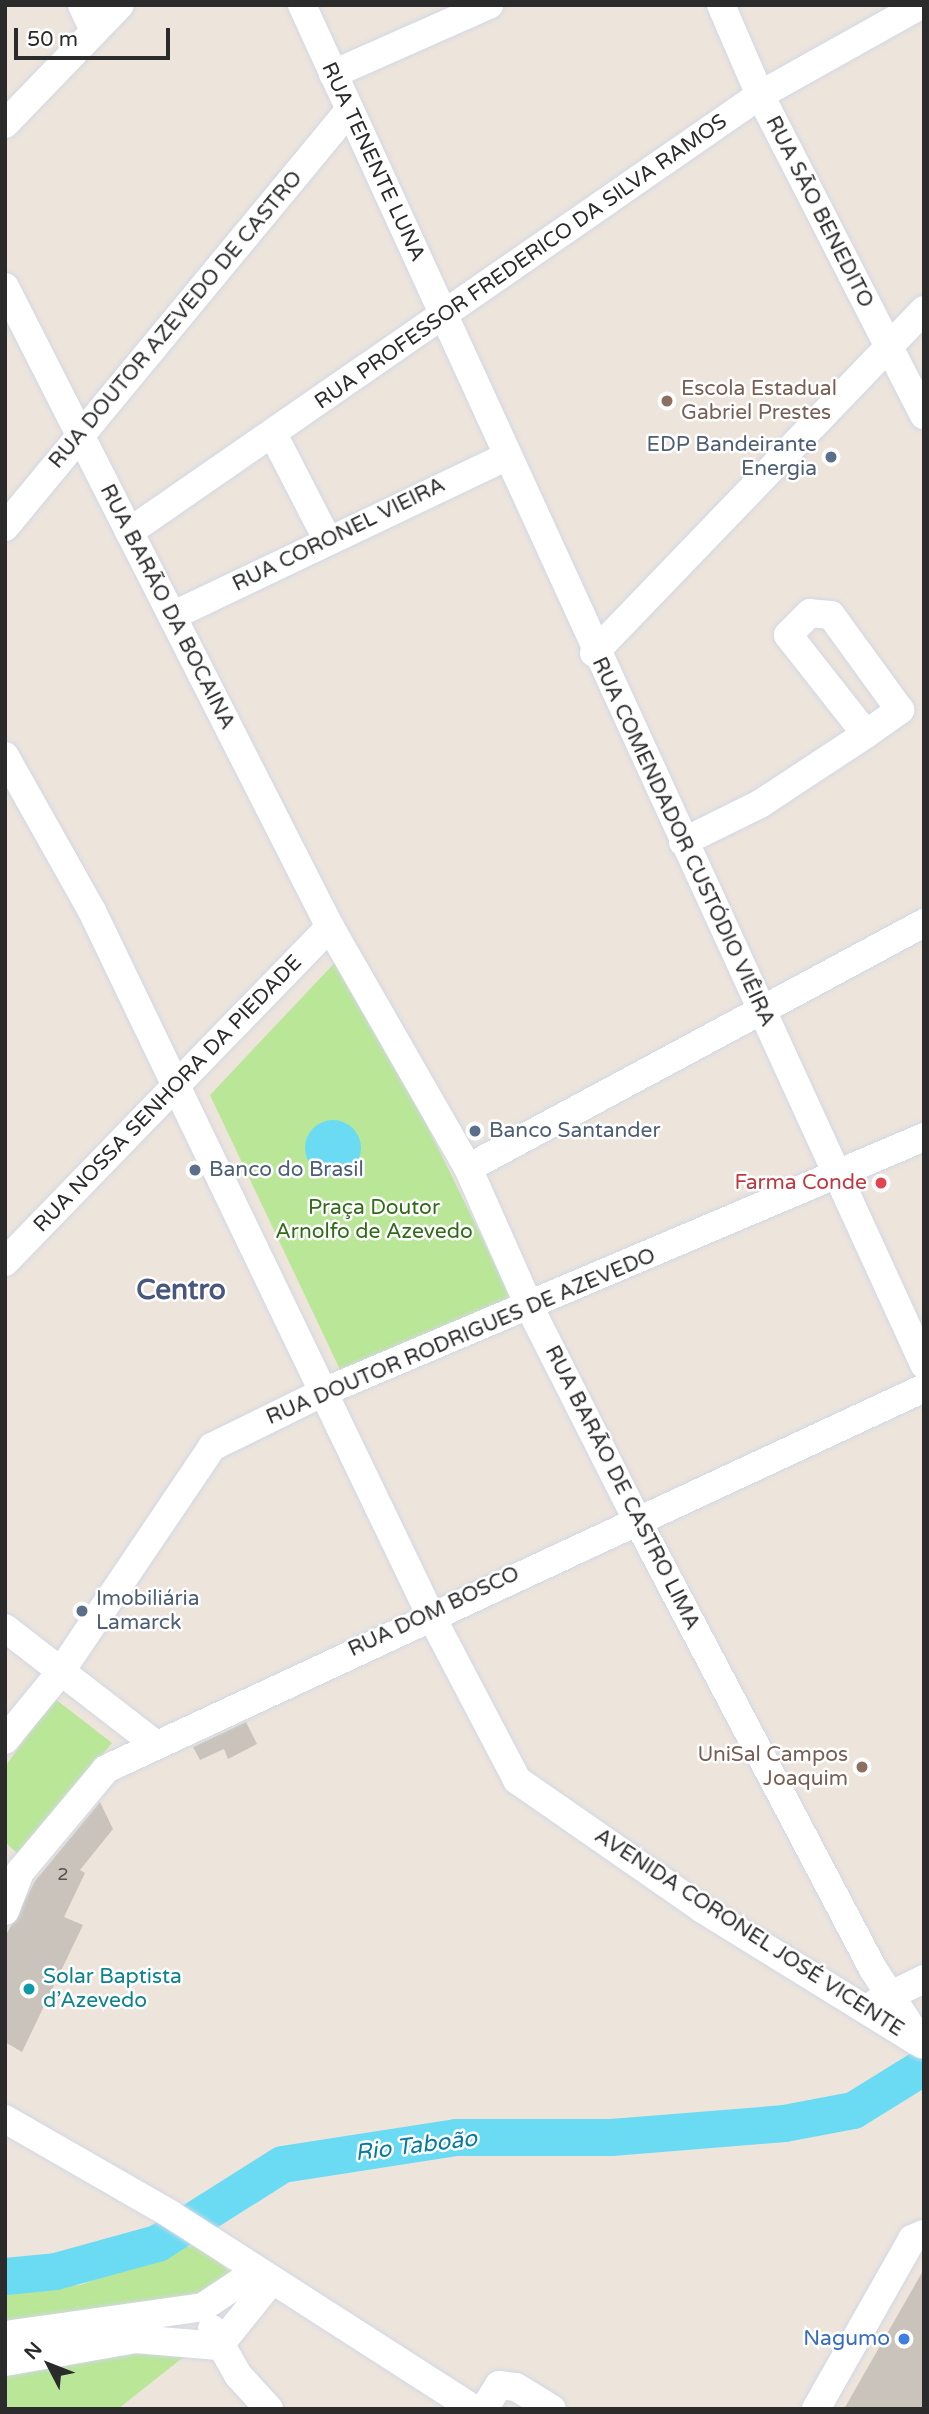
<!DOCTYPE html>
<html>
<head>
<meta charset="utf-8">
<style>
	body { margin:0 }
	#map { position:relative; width:929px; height:2414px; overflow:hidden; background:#ede5dc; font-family:"Varela Round",sans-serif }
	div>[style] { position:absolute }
	.green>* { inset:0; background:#b9e697 }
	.water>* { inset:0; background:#6bdbf4 }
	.round { border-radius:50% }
	.river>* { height:37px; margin:-18.5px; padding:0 18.5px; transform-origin:18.5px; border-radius:18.5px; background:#6bdbf4 }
	.building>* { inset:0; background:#c9c3bb }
	.roads { filter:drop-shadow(0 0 2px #d2d7e4) drop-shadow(0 0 2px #d2d7e4) }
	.minor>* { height:28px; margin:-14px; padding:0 14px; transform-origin:14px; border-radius:14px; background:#fff }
	.dots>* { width:19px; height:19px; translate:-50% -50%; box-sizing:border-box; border:4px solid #fff; border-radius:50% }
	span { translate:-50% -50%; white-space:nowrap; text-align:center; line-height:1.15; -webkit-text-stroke:5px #fff; paint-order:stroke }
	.number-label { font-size:18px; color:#52514f }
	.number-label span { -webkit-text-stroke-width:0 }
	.street-label { font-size:21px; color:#2b2b2b }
	.education-label { font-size:21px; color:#785e54 }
	.left { translate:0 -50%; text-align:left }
	.right { translate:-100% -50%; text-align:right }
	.service-label { font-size:21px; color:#4e5e75 }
	.health-label { font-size:21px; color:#be3a42 }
	.park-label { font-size:21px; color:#306c17 }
	.culture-label { font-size:21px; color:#0d838f }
	.shop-label { font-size:21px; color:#366cbe }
	.water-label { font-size:23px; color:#087aa2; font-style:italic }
	.district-label { font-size:28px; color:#49577e; font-weight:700 }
	.frame { position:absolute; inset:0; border:7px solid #2b2b2b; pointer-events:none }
	.north { position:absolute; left:14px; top:2330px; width:70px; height:70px; -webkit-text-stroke:5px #fff; paint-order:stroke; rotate:312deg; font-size:19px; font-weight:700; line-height:28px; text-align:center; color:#2b2b2b }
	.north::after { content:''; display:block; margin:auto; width:24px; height:32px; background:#2b2b2b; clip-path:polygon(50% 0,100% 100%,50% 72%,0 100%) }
	.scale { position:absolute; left:14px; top:28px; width:156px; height:32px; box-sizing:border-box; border:4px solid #2b2b2b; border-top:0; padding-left:9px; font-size:21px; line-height:24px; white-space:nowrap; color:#2b2b2b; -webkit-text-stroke:5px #fff; paint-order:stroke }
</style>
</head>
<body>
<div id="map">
	<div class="green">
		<i style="clip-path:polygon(343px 954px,515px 1305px,344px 1378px,210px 1095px)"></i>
		<i style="clip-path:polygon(54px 1698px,112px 1743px,18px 1854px,5px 1842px,5px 1767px)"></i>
		<i style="clip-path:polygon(198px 2243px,238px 2279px,208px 2297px,5px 2322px,5px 2291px,80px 2285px)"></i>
		<i style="clip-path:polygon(186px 2339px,191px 2351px,118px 2409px,5px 2409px,5px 2372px)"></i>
	</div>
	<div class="water">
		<i class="round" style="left:305px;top:1120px;width:56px;height:56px"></i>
	</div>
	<div class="river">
		<i style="left:5px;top:2276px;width:50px;rotate:-5.7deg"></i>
		<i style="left:55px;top:2271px;width:106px;rotate:-15.4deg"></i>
		<i style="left:157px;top:2243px;width:148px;rotate:-32.3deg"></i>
		<i style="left:282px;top:2164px;width:176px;rotate:-8.8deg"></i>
		<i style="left:456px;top:2137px;width:155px"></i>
		<i style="left:611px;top:2137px;width:174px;rotate:-4.6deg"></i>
		<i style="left:784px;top:2123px;width:70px;rotate:-10.7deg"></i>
		<i style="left:853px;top:2110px;width:84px;rotate:-31.8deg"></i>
	</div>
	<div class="building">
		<i style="clip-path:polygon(246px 1722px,257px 1744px,228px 1759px,224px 1749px,200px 1760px,193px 1747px)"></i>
		<i style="clip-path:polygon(100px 1802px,113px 1829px,80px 1870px,85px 1873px,64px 1917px,83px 1925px,22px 2052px,5px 2042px,5px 1937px,35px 1881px)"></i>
		<i style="clip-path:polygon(924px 2269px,924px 2409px,844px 2409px)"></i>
	</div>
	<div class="roads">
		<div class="minor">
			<i style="left:82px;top:5px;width:29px;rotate:65deg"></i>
			<i style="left:302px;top:5px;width:1495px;rotate:65.41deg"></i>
			<i style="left:721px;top:5px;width:98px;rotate:66.6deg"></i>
			<i style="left:760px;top:95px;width:360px;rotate:62.9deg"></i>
			<i style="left:333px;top:74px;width:171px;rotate:-23.9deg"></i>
			<i style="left:5px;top:124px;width:165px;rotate:-46deg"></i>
			<i style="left:5px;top:287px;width:718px;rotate:63.08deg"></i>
			<i style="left:330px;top:927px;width:278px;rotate:60.2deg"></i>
			<i style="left:468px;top:1168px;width:153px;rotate:66.1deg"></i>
			<i style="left:530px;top:1308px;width:237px;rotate:63.2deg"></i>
			<i style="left:637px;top:1520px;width:507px;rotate:62.27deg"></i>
			<i style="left:873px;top:1969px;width:90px;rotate:56.8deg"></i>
			<i style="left:273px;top:434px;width:116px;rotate:62.8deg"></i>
			<i style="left:5px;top:527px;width:537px;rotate:-50.44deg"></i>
			<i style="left:129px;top:532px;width:768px;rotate:-34.7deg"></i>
			<i style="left:760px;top:95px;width:184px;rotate:-29.2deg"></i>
			<i style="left:172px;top:616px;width:371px;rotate:-25.5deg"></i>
			<i style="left:594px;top:653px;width:476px;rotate:-46.1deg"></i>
			<i style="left:5px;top:756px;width:178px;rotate:60.7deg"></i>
			<i style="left:92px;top:911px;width:780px;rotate:64.32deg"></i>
			<i style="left:430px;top:1614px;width:187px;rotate:62.3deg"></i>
			<i style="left:517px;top:1780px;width:224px;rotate:34.8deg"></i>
			<i style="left:701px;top:1908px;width:255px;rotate:31.7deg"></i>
			<i style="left:683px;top:842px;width:86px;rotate:-26.3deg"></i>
			<i style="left:760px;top:804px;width:127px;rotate:-33.4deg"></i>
			<i style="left:866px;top:734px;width:42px;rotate:-35.2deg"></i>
			<i style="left:900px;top:710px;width:117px;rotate:-126deg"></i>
			<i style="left:831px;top:615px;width:21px;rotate:-175deg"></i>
			<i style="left:810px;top:613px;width:31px;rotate:135deg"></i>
			<i style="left:788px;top:635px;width:126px;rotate:51.8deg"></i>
			<i style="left:468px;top:1168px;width:518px;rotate:-28.25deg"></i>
			<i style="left:5px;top:1262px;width:467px;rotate:-45.9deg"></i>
			<i style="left:5px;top:1628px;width:188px;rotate:37.7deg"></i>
			<i style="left:5px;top:1740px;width:85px;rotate:-50.7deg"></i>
			<i style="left:59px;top:1674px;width:274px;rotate:-56deg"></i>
			<i style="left:212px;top:1447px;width:127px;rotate:-26.2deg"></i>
			<i style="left:326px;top:1391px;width:650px;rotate:-23.01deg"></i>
			<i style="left:5px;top:1911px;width:42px;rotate:-69deg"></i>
			<i style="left:20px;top:1872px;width:134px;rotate:-50.1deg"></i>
			<i style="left:106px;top:1769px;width:902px;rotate:-24.97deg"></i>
			<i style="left:877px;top:2002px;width:52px;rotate:-26.1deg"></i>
			<i style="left:5px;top:2119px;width:190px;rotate:29.9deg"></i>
			<i style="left:170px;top:2214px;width:361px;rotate:32.7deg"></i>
			<i style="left:212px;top:2329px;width:53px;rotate:60.5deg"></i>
			<i style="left:238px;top:2375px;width:46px;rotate:47.6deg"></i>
			<i style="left:5px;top:2335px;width:200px;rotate:-8deg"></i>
			<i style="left:203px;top:2307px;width:65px;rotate:-33.7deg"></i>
			<i style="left:219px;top:2346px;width:85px;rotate:-51.2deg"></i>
			<i style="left:5px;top:2362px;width:133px;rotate:-10deg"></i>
			<i style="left:136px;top:2339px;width:83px;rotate:4.8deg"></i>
			<i style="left:484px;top:2409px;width:28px;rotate:-58deg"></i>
			<i style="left:499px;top:2385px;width:17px;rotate:7deg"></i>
			<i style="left:516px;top:2387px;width:42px;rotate:31.4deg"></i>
			<i style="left:816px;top:2409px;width:195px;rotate:-60.5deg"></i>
			<i style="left:912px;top:2239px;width:13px;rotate:-23deg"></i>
		</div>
	</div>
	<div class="dots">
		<i style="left:667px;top:401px;background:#8d6e63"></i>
		<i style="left:831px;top:457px;background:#5c6f8a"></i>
		<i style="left:475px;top:1131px;background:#5c6f8a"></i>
		<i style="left:195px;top:1170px;background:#5c6f8a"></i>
		<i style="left:881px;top:1183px;background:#e0444e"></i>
		<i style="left:82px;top:1611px;background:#5c6f8a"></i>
		<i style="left:862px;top:1767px;background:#8d6e63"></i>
		<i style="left:29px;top:1989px;background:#0f9aa8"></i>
		<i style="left:904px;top:2339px;background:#3f7fe0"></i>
	</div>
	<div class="number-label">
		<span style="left:63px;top:1874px">2</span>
	</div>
	<div class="street-label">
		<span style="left:373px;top:162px;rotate:65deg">RUA TENENTE LUNA</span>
		<span style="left:819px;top:212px;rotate:63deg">RUA SÃO BENEDITO</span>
		<span style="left:521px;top:262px;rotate:-35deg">RUA PROFESSOR FREDERICO DA SILVA RAMOS</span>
		<span style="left:176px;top:320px;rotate:-50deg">RUA DOUTOR AZEVEDO DE CASTRO</span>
		<span style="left:339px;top:535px;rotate:-26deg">RUA CORONEL VIEIRA</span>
		<span style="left:167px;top:607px;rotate:63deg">RUA BARÃO DA BOCAINA</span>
		<span style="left:683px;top:842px;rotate:65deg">RUA COMENDADOR CUSTÓDIO VIÊIRA</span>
		<span style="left:168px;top:1094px;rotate:-46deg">RUA NOSSA SENHORA DA PIEDADE</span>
		<span style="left:461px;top:1337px;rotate:-23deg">RUA DOUTOR RODRIGUES DE AZEVEDO</span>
		<span style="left:622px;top:1488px;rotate:63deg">RUA BARÃO DE CASTRO LIMA</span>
		<span style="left:434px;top:1612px;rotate:-25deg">RUA DOM BOSCO</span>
		<span style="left:749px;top:1933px;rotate:33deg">AVENIDA CORONEL JOSÉ VICENTE</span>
	</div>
	<div class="education-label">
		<span class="left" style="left:681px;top:401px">Escola Estadual<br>Gabriel Prestes</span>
		<span class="right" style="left:848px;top:1767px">UniSal Campos<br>Joaquim</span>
	</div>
	<div class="service-label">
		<span class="right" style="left:817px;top:457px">EDP Bandeirante<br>Energia</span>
		<span class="left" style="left:489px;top:1131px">Banco Santander</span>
		<span class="left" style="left:209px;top:1170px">Banco do Brasil</span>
		<span class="left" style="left:96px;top:1611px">Imobiliária<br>Lamarck</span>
	</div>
	<div class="health-label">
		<span class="right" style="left:867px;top:1183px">Farma Conde</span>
	</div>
	<div class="park-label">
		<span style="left:374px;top:1220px">Praça Doutor<br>Arnolfo de Azevedo</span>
	</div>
	<div class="culture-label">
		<span class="left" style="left:43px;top:1989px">Solar Baptista<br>d’Azevedo</span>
	</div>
	<div class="shop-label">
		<span class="right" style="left:890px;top:2339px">Nagumo</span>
	</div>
	<div class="water-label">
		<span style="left:416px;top:2146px;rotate:-7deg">Rio Taboão</span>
	</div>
	<div class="district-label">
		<span style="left:181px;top:1290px">Centro</span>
	</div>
	<div class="frame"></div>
	<div class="north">N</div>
	<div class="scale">50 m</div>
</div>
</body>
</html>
